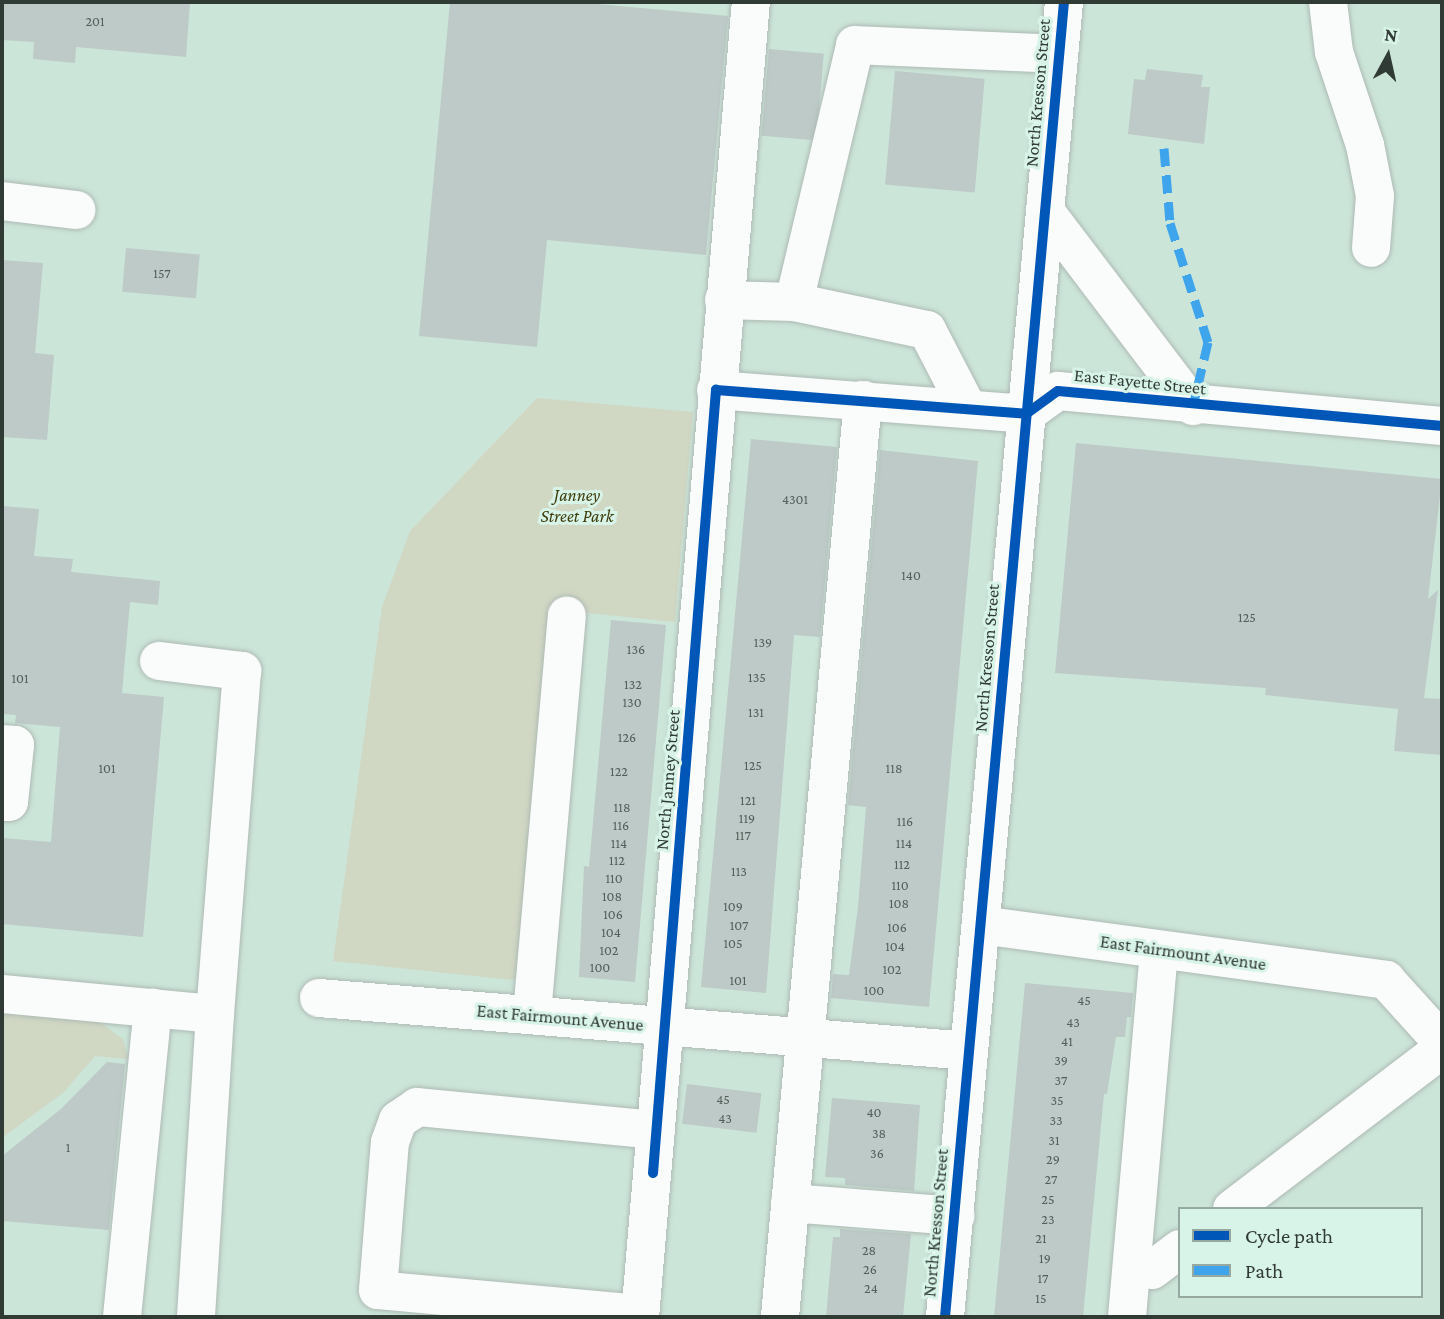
<!DOCTYPE html>
<html>
<head>
<meta charset="utf-8">
<style>
	body { margin:0 }
	#map { position:relative; width:1444px; height:1319px; overflow:hidden; background:#deede6; font-family:"Crimson Pro",serif }
	div>[style] { position:absolute }
	.built>* { inset:0; background:#cce5d9 }
	.green>* { inset:0; background:#d0d7c3 }
	.building>* { inset:0; background:#bdcac7; transform-origin:0 0 }
	.roads { filter:drop-shadow(0 0 2px #aebab4) drop-shadow(0 0 2px #aebab4) }
	.minor>* { height:38px; margin:-19px; padding:0 19px; transform-origin:19px; border-radius:19px; background:#fafcfb }
	.quiet>* { height:9px; margin-top:-4.5px; transform-origin:0; background:repeating-linear-gradient(90deg,#3ea4eb 0 18px,transparent 0 27px) }
	.cycleway>* { height:10px; margin:-5px; padding:0 5px; transform-origin:5px; border-radius:5px; background:#0057b8 }
	span { translate:-50% -50%; white-space:nowrap; text-align:center; line-height:1.15; -webkit-text-stroke:6px #d8f3e7; paint-order:stroke }
	.number-label { font-size:14px; color:#535f5a }
	.number-label span { -webkit-text-stroke-width:0 }
	.street-label { font-size:18px; color:#303b36 }
	.park-label { font-size:18px; color:#3d3c0a; font-style:italic }
	.frame { position:absolute; inset:0; border:4px solid #303b36; pointer-events:none }
	.legend { position:absolute; left:1178px; top:1207px; width:245px; height:91px; box-sizing:border-box; background:#d8f3e7; border:2px solid #95a9a0; margin:0; padding:9px 12px; list-style:none; font-size:21px; color:#303b36 }
	.legend li { display:flex; align-items:center; gap:14px; height:35px }
	.legend b { width:35px; border:2px solid #95a9a0 }
	.north { position:absolute; left:1353px; top:21px; width:70px; height:70px; -webkit-text-stroke:5px #d8f3e7; paint-order:stroke; rotate:8deg; font-size:19px; font-weight:700; line-height:28px; text-align:center; color:#303b36 }
	.north::after { content:''; display:block; margin:auto; width:24px; height:32px; background:#303b36; clip-path:polygon(50% 0,100% 100%,50% 72%,0 100%) }
</style>
</head>
<body>
<div id="map">
	<div class="built">
		<i style="clip-path:polygon(evenodd,2px 2px,1442px 2px,1442px 1317px,2px 1317px,2px 2px,537px 398px,558px 610px,410px 531px,537px 398px,2px 2px,1180px 1209px,1421px 1209px,1421px 1296px,1180px 1296px,1180px 1209px)"></i>
	</div>
	<div class="green">
		<i style="clip-path:polygon(537px 398px,693px 412px,675px 622px,558px 610px,525px 971px,512px 980px,333px 961px,382px 607px,410px 531px)"></i>
		<i style="clip-path:polygon(2px 1011px,99px 1022px,123px 1039px,128px 1059px,95px 1056px,64px 1092px,2px 1138px)"></i>
	</div>
	<div class="building">
		<i style="clip-path:polygon(2px 2px,190px 2px,186px 57px,76px 47px,75px 63px,33px 59px,34px 42px,2px 40px)"></i>
		<i style="clip-path:polygon(450px 2px,576px 2px,728px 16px,706px 255px,547px 240px,537px 347px,419px 336px)"></i>
		<i style="left:769px;top:49px;width:55px;height:87px;rotate:5deg"></i>
		<i style="clip-path:polygon(1147px 69px,1203px 75px,1201px 87px,1210px 87px,1204px 144px,1128px 134px,1134px 79px,1145px 80px)"></i>
		<i style="left:895px;top:71px;width:90px;height:114px;rotate:5deg"></i>
		<i style="left:126px;top:248px;width:74px;height:44px;rotate:5deg"></i>
		<i style="clip-path:polygon(2px 260px,43px 263px,35px 353px,54px 355px,47px 440px,2px 437px)"></i>
		<i style="clip-path:polygon(751px 439px,837px 447px,820px 637px,794px 635px,766px 993px,701px 987px)"></i>
		<i style="clip-path:polygon(1076px 443px,1442px 479px,1428px 599px,1438px 590px,1424px 698px,1442px 699px,1442px 755px,1394px 751px,1398px 709px,1265px 695px,1266px 688px,1055px 673px)"></i>
		<i style="clip-path:polygon(880px 450px,978px 461px,929px 1007px,831px 998px,833px 974px,849px 975px,858px 907px,866px 807px,848px 805px)"></i>
		<i style="clip-path:polygon(2px 506px,39px 509px,34px 556px,73px 559px,71px 572px,160px 581px,158px 605px,130px 602px,122px 693px,164px 697px,143px 937px,2px 924px,2px 838px,51px 842px,60px 727px,15px 723px,16px 715px,2px 714px)"></i>
		<i style="clip-path:polygon(611px 620px,666px 625px,635px 982px,579px 977px,584px 866px,589px 867px)"></i>
		<i style="clip-path:polygon(1025px 983px,1133px 993px,1131px 1017px,1127px 1017px,1125px 1037px,1116px 1037px,1107px 1094px,1104px 1094px,1083px 1317px,994px 1317px)"></i>
		<i style="clip-path:polygon(107px 1062px,125px 1064px,109px 1230px,2px 1221px,2px 1156px,61px 1109px)"></i>
		<i style="left:687px;top:1084px;width:75px;height:40px;rotate:7deg"></i>
		<i style="clip-path:polygon(832px 1098px,920px 1105px,914px 1191px,845px 1185px,845px 1178px,825px 1177px)"></i>
		<i style="clip-path:polygon(840px 1229px,911px 1234px,903px 1317px,826px 1317px,833px 1237px,840px 1237px)"></i>
	</div>
	<div class="roads">
		<div class="minor">
			<i style="left:1328px;top:2px;width:50px;rotate:83.2deg"></i>
			<i style="left:1334px;top:52px;width:98px;rotate:71.6deg"></i>
			<i style="left:1365px;top:145px;width:52px;rotate:78.9deg"></i>
			<i style="left:1375px;top:196px;width:52px;rotate:94.4deg"></i>
			<i style="left:2px;top:201px;width:75px;rotate:6.9deg"></i>
			<i style="left:1045px;top:211px;width:245px;rotate:52.8deg"></i>
			<i style="left:724px;top:300px;width:70px;rotate:1.6deg"></i>
			<i style="left:794px;top:302px;width:264px;rotate:-76.6deg"></i>
			<i style="left:855px;top:45px;width:204px;rotate:2.5deg"></i>
			<i style="left:794px;top:302px;width:136px;rotate:11.9deg"></i>
			<i style="left:927px;top:330px;width:89px;rotate:62.6deg"></i>
			<i style="left:716px;top:390px;width:311px;rotate:4.4deg"></i>
			<i style="left:1026px;top:414px;width:39px;rotate:-36deg"></i>
			<i style="left:1058px;top:391px;width:386px;rotate:5.2deg"></i>
			<i style="left:159px;top:661px;width:84px;rotate:6.9deg"></i>
			<i style="left:242px;top:671px;width:344px;rotate:94.5deg"></i>
			<i style="left:2px;top:744px;width:13px;rotate:4deg"></i>
			<i style="left:15px;top:745px;width:57px;rotate:96deg"></i>
			<i style="left:9px;top:802px;width:7px;rotate:180deg"></i>
			<i style="left:981px;top:925px;width:409px;rotate:7.7deg"></i>
			<i style="left:1386px;top:980px;width:84px;rotate:47.9deg"></i>
			<i style="left:2px;top:994px;width:214px;rotate:5.4deg"></i>
			<i style="left:215px;top:1014px;width:304px;rotate:93.6deg"></i>
			<i style="left:319px;top:998px;width:652px;rotate:4.66deg"></i>
			<i style="left:532px;top:1014px;width:400px;rotate:-85deg"></i>
			<i style="left:790px;top:1203px;width:166px;rotate:4.5deg"></i>
			<i style="left:1232px;top:1209px;width:264px;rotate:-37.3deg"></i>
			<i style="left:1152px;top:1270px;width:35px;rotate:-37deg"></i>
			<i style="left:640px;top:1314px;width:263px;rotate:-174.8deg"></i>
			<i style="left:378px;top:1290px;width:148px;rotate:-85.4deg"></i>
			<i style="left:390px;top:1142px;width:23px;rotate:-70deg"></i>
			<i style="left:398px;top:1120px;width:23px;rotate:-34deg"></i>
			<i style="left:417px;top:1107px;width:240px;rotate:5.5deg"></i>
			<i style="left:122px;top:1317px;width:311px;rotate:-84.3deg"></i>
			<i style="left:640px;top:1317px;width:1320px;rotate:-85.18deg"></i>
			<i style="left:780px;top:1317px;width:921px;rotate:-84.83deg"></i>
			<i style="left:945px;top:1317px;width:1320px;rotate:-84.83deg"></i>
			<i style="left:1127px;top:1317px;width:368px;rotate:-85deg"></i>
		</div>
	</div>
	<div class="quiet">
		<i style="left:1164px;top:148px;width:75px;rotate:85.4deg"></i>
		<i style="left:1170px;top:223px;width:125px;rotate:72.3deg"></i>
		<i style="left:1208px;top:342px;width:66px;rotate:103.2deg"></i>
	</div>
	<div class="cycleway">
		<i style="left:653px;top:1173px;width:786px;rotate:-85.4deg"></i>
		<i style="left:716px;top:390px;width:311px;rotate:4.4deg"></i>
		<i style="left:1026px;top:414px;width:39px;rotate:-36deg"></i>
		<i style="left:1058px;top:391px;width:386px;rotate:5.2deg"></i>
		<i style="left:945px;top:1317px;width:1320px;rotate:-84.83deg"></i>
	</div>
	<div class="number-label">
		<span style="left:95px;top:21px">201</span>
		<span style="left:162px;top:273px">157</span>
		<span style="left:795px;top:499px">4301</span>
		<span style="left:911px;top:575px">140</span>
		<span style="left:1247px;top:617px">125</span>
		<span style="left:763px;top:642px">139</span>
		<span style="left:636px;top:649px">136</span>
		<span style="left:757px;top:677px">135</span>
		<span style="left:20px;top:678px">101</span>
		<span style="left:633px;top:684px">132</span>
		<span style="left:632px;top:702px">130</span>
		<span style="left:756px;top:712px">131</span>
		<span style="left:627px;top:737px">126</span>
		<span style="left:753px;top:765px">125</span>
		<span style="left:107px;top:768px">101</span>
		<span style="left:894px;top:768px">118</span>
		<span style="left:619px;top:771px">122</span>
		<span style="left:748px;top:800px">121</span>
		<span style="left:622px;top:807px">118</span>
		<span style="left:747px;top:818px">119</span>
		<span style="left:905px;top:821px">116</span>
		<span style="left:621px;top:825px">116</span>
		<span style="left:743px;top:835px">117</span>
		<span style="left:619px;top:843px">114</span>
		<span style="left:904px;top:843px">114</span>
		<span style="left:617px;top:860px">112</span>
		<span style="left:902px;top:864px">112</span>
		<span style="left:739px;top:871px">113</span>
		<span style="left:614px;top:878px">110</span>
		<span style="left:900px;top:885px">110</span>
		<span style="left:612px;top:896px">108</span>
		<span style="left:899px;top:903px">108</span>
		<span style="left:733px;top:906px">109</span>
		<span style="left:613px;top:914px">106</span>
		<span style="left:739px;top:925px">107</span>
		<span style="left:897px;top:927px">106</span>
		<span style="left:611px;top:932px">104</span>
		<span style="left:733px;top:943px">105</span>
		<span style="left:895px;top:946px">104</span>
		<span style="left:609px;top:950px">102</span>
		<span style="left:600px;top:967px">100</span>
		<span style="left:892px;top:969px">102</span>
		<span style="left:738px;top:980px">101</span>
		<span style="left:874px;top:990px">100</span>
		<span style="left:1084px;top:1000px">45</span>
		<span style="left:1073px;top:1022px">43</span>
		<span style="left:1067px;top:1041px">41</span>
		<span style="left:1061px;top:1060px">39</span>
		<span style="left:1061px;top:1080px">37</span>
		<span style="left:723px;top:1099px">45</span>
		<span style="left:1057px;top:1100px">35</span>
		<span style="left:874px;top:1112px">40</span>
		<span style="left:725px;top:1118px">43</span>
		<span style="left:1056px;top:1120px">33</span>
		<span style="left:879px;top:1133px">38</span>
		<span style="left:1054px;top:1140px">31</span>
		<span style="left:68px;top:1147px">1</span>
		<span style="left:877px;top:1153px">36</span>
		<span style="left:1053px;top:1159px">29</span>
		<span style="left:1051px;top:1179px">27</span>
		<span style="left:1048px;top:1199px">25</span>
		<span style="left:1048px;top:1219px">23</span>
		<span style="left:1041px;top:1238px">21</span>
		<span style="left:869px;top:1250px">28</span>
		<span style="left:1045px;top:1258px">19</span>
		<span style="left:870px;top:1269px">26</span>
		<span style="left:1043px;top:1278px">17</span>
		<span style="left:871px;top:1288px">24</span>
		<span style="left:1041px;top:1298px">15</span>
	</div>
	<div class="street-label">
		<span style="left:1038px;top:93px;rotate:-85deg">North Kresson Street</span>
		<span style="left:1140px;top:382px;rotate:6deg">East Fayette Street</span>
		<span style="left:987px;top:658px;rotate:-85deg">North Kresson Street</span>
		<span style="left:668px;top:780px;rotate:-85deg">North Janney Street</span>
		<span style="left:1183px;top:953px;rotate:8deg">East Fairmount Avenue</span>
		<span style="left:560px;top:1018px;rotate:5deg">East Fairmount Avenue</span>
		<span style="left:936px;top:1223px;rotate:-85deg">North Kresson Street</span>
	</div>
	<div class="park-label">
		<span style="left:577px;top:506px">Janney<br>Street Park</span>
	</div>
	<div class="frame"></div>
	<ul class="legend">
	<li><b style="height:9px;background:#0057b8"></b>Cycle path</li>
	<li><b style="height:9px;background:#3ea4eb"></b>Path</li>
	</ul>
	<div class="north">N</div>
</div>
</body>
</html>
